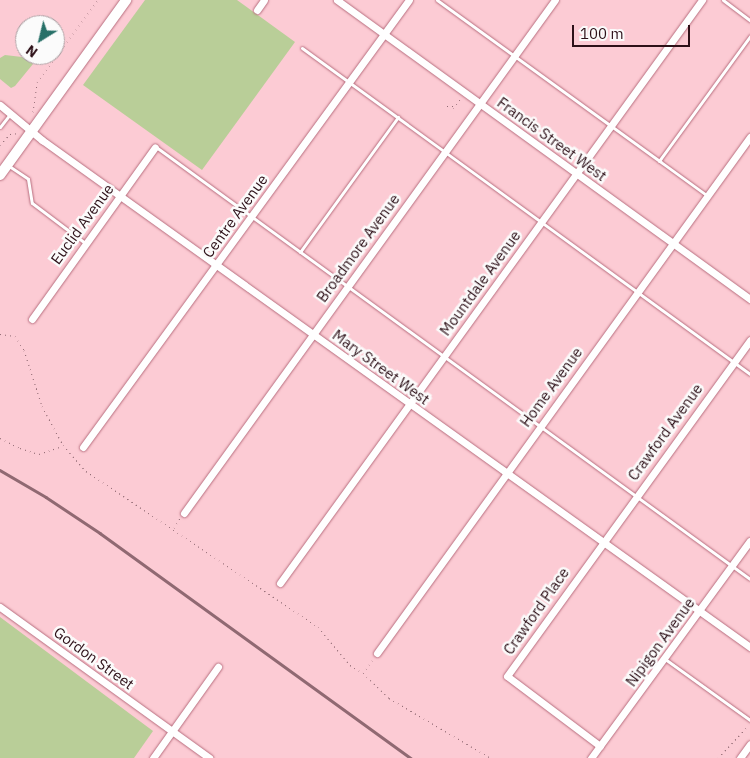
<!DOCTYPE html>
<html>
<head>
<meta charset="utf-8">
<style>
	body { margin:0 }
	#map { position:relative; width:750px; height:758px; overflow:hidden; background:#fccbd4; font-family:"IBM Plex Sans",sans-serif }
	div>[style] { position:absolute }
	.green>* { inset:0; background:#b9ce98 }
	.path>* { height:1px; margin-top:-0.5px; transform-origin:0; background:repeating-linear-gradient(90deg,#916a73 0 1px,transparent 0 5px) }
	.roads { filter:drop-shadow(0 0 1px #b86e7f) drop-shadow(0 0 1px #b86e7f) }
	.lane>* { height:3px; margin:-1.5px; padding:0 1.5px; transform-origin:1.5px; border-radius:1.5px; background:#fff }
	.street>* { height:7px; margin:-3.5px; padding:0 3.5px; transform-origin:3.5px; border-radius:3.5px; background:#fff }
	.secondary>* { height:10px; margin:-5px; padding:0 5px; transform-origin:5px; border-radius:5px; background:#fff }
	.rail>* { height:2.5px; margin:-1.25px; padding:0 1.25px; transform-origin:1.25px; border-radius:1.25px; background:#906972 }
	span { translate:-50% -50%; white-space:nowrap; text-align:center; line-height:1.15; -webkit-text-stroke:5px #fbfbfb; paint-order:stroke }
	.street-label { font-size:15px; color:#2d1018 }
	.north { position:absolute; left:15px; top:15px; width:50px; height:50px; box-sizing:border-box; background:#fbfbfb; border:1px solid #a99da0; border-radius:50%; rotate:216deg; font-size:14px; font-weight:700; line-height:20px; text-align:center; color:#2d1018 }
	.north::after { content:''; display:block; margin:auto; width:18px; height:22px; background:#277068; clip-path:polygon(50% 0,100% 100%,50% 72%,0 100%) }
	.scale { position:absolute; left:572px; top:25px; width:118px; height:22px; box-sizing:border-box; border:2px solid #2d1018; border-top:0; padding-left:6px; font-size:15px; line-height:18px; white-space:nowrap; color:#2d1018; -webkit-text-stroke:4px #fbfbfb; paint-order:stroke }
</style>
</head>
<body>
<div id="map">
	<div class="green">
		<i style="clip-path:polygon(145px 0,237px 0,295px 42px,202px 170px,83px 85px)"></i>
		<i style="clip-path:polygon(5px 55px,22px 57px,33px 64px,15px 86px,11px 88px,0 79px,0 58px)"></i>
		<i style="clip-path:polygon(0 617px,153px 731px,134px 758px,0 758px)"></i>
	</div>
	<div class="path">
		<i style="left:447px;top:106px;width:7px"></i>
		<i style="left:453px;top:108px;width:11px;rotate:-52deg"></i>
		<i style="left:33px;top:112px;width:30px;rotate:-82deg"></i>
		<i style="left:37px;top:82px;width:102px;rotate:-53.4deg"></i>
		<i style="left:0;top:145px;width:15px;rotate:-48deg"></i>
		<i style="left:10px;top:134px;width:10px;rotate:-6deg"></i>
		<i style="left:0;top:334px;width:15px;rotate:8deg"></i>
		<i style="left:15px;top:336px;width:17px;rotate:57deg"></i>
		<i style="left:24px;top:350px;width:59px;rotate:72.2deg"></i>
		<i style="left:42px;top:406px;width:44px;rotate:61.7deg"></i>
		<i style="left:63px;top:445px;width:35px;rotate:49deg"></i>
		<i style="left:86px;top:471px;width:280px;rotate:33.9deg"></i>
		<i style="left:318px;top:627px;width:50px;rotate:49.9deg"></i>
		<i style="left:350px;top:665px;width:15px;rotate:32deg"></i>
		<i style="left:363px;top:673px;width:36px;rotate:44deg"></i>
		<i style="left:389px;top:698px;width:118px;rotate:30.5deg"></i>
		<i style="left:0;top:438px;width:22px;rotate:27deg"></i>
		<i style="left:20px;top:448px;width:20px;rotate:18deg"></i>
		<i style="left:39px;top:454px;width:24px;rotate:-19deg"></i>
		<i style="left:174px;top:528px;width:12px;rotate:-59deg"></i>
		<i style="left:363px;top:673px;width:17px;rotate:-54deg"></i>
		<i style="left:718px;top:758px;width:44px;rotate:-46.8deg"></i>
	</div>
	<div class="roads">
		<div class="lane">
			<i style="left:437px;top:0;width:334px;rotate:35.9deg"></i>
			<i style="left:723px;top:0;width:34px;rotate:37deg"></i>
			<i style="left:302px;top:48px;width:554px;rotate:36.04deg"></i>
			<i style="left:0;top:127px;width:16px;rotate:-52deg"></i>
			<i style="left:156px;top:147px;width:734px;rotate:36.03deg"></i>
			<i style="left:659px;top:161px;width:155px;rotate:-53.9deg"></i>
			<i style="left:9px;top:166px;width:23px;rotate:34deg"></i>
			<i style="left:28px;top:179px;width:24px;rotate:81deg"></i>
			<i style="left:32px;top:203px;width:66px;rotate:37deg"></i>
			<i style="left:300px;top:252px;width:167px;rotate:-54deg"></i>
			<i style="left:665px;top:659px;width:105px;rotate:35.7deg"></i>
		</div>
		<div class="street">
			<i style="left:337px;top:0;width:510px;rotate:35.9deg"></i>
			<i style="left:257px;top:10px;width:12px;rotate:-55deg"></i>
			<i style="left:0;top:105px;width:55px;rotate:39.8deg"></i>
			<i style="left:42px;top:140px;width:871px;rotate:35.61deg"></i>
			<i style="left:32px;top:319px;width:211px;rotate:-54.4deg"></i>
			<i style="left:83px;top:447px;width:553px;rotate:-53.9deg"></i>
			<i style="left:184px;top:513px;width:633px;rotate:-54.13deg"></i>
			<i style="left:280px;top:583px;width:720px;rotate:-54.1deg"></i>
			<i style="left:0;top:607px;width:258px;rotate:35.8deg"></i>
			<i style="left:377px;top:653px;width:637px;rotate:-54.14deg"></i>
			<i style="left:600px;top:746px;width:116px;rotate:-143deg"></i>
			<i style="left:507px;top:676px;width:415px;rotate:-54.1deg"></i>
			<i style="left:153px;top:758px;width:112px;rotate:-54.5deg"></i>
			<i style="left:591px;top:758px;width:269px;rotate:-53.8deg"></i>
			<i style="left:740px;top:758px;width:17px;rotate:-54deg"></i>
		</div>
		<div class="secondary">
			<i style="left:0;top:175px;width:216px;rotate:-54.2deg"></i>
		</div>
	</div>
	<div class="rail">
		<i style="left:0;top:470px;width:53px;rotate:30.4deg"></i>
		<i style="left:46px;top:497px;width:65px;rotate:33.7deg"></i>
		<i style="left:100px;top:533px;width:384px;rotate:35.9deg"></i>
	</div>
	<div class="street-label">
		<span style="left:552px;top:139px;rotate:36deg">Francis Street West</span>
		<span style="left:235px;top:216px;rotate:-54deg">Centre Avenue</span>
		<span style="left:82px;top:224px;rotate:-54deg">Euclid Avenue</span>
		<span style="left:358px;top:248px;rotate:-54deg">Broadmore Avenue</span>
		<span style="left:480px;top:283px;rotate:-54deg">Mountdale Avenue</span>
		<span style="left:381px;top:367px;rotate:36deg">Mary Street West</span>
		<span style="left:551px;top:387px;rotate:-54deg">Home Avenue</span>
		<span style="left:665px;top:432px;rotate:-54deg">Crawford Avenue</span>
		<span style="left:536px;top:611px;rotate:-55deg">Crawford Place</span>
		<span style="left:660px;top:642px;rotate:-54deg">Nipigon Avenue</span>
		<span style="left:94px;top:658px;rotate:36deg">Gordon Street</span>
	</div>
	<div class="north">N</div>
	<div class="scale">100 m</div>
</div>
</body>
</html>
